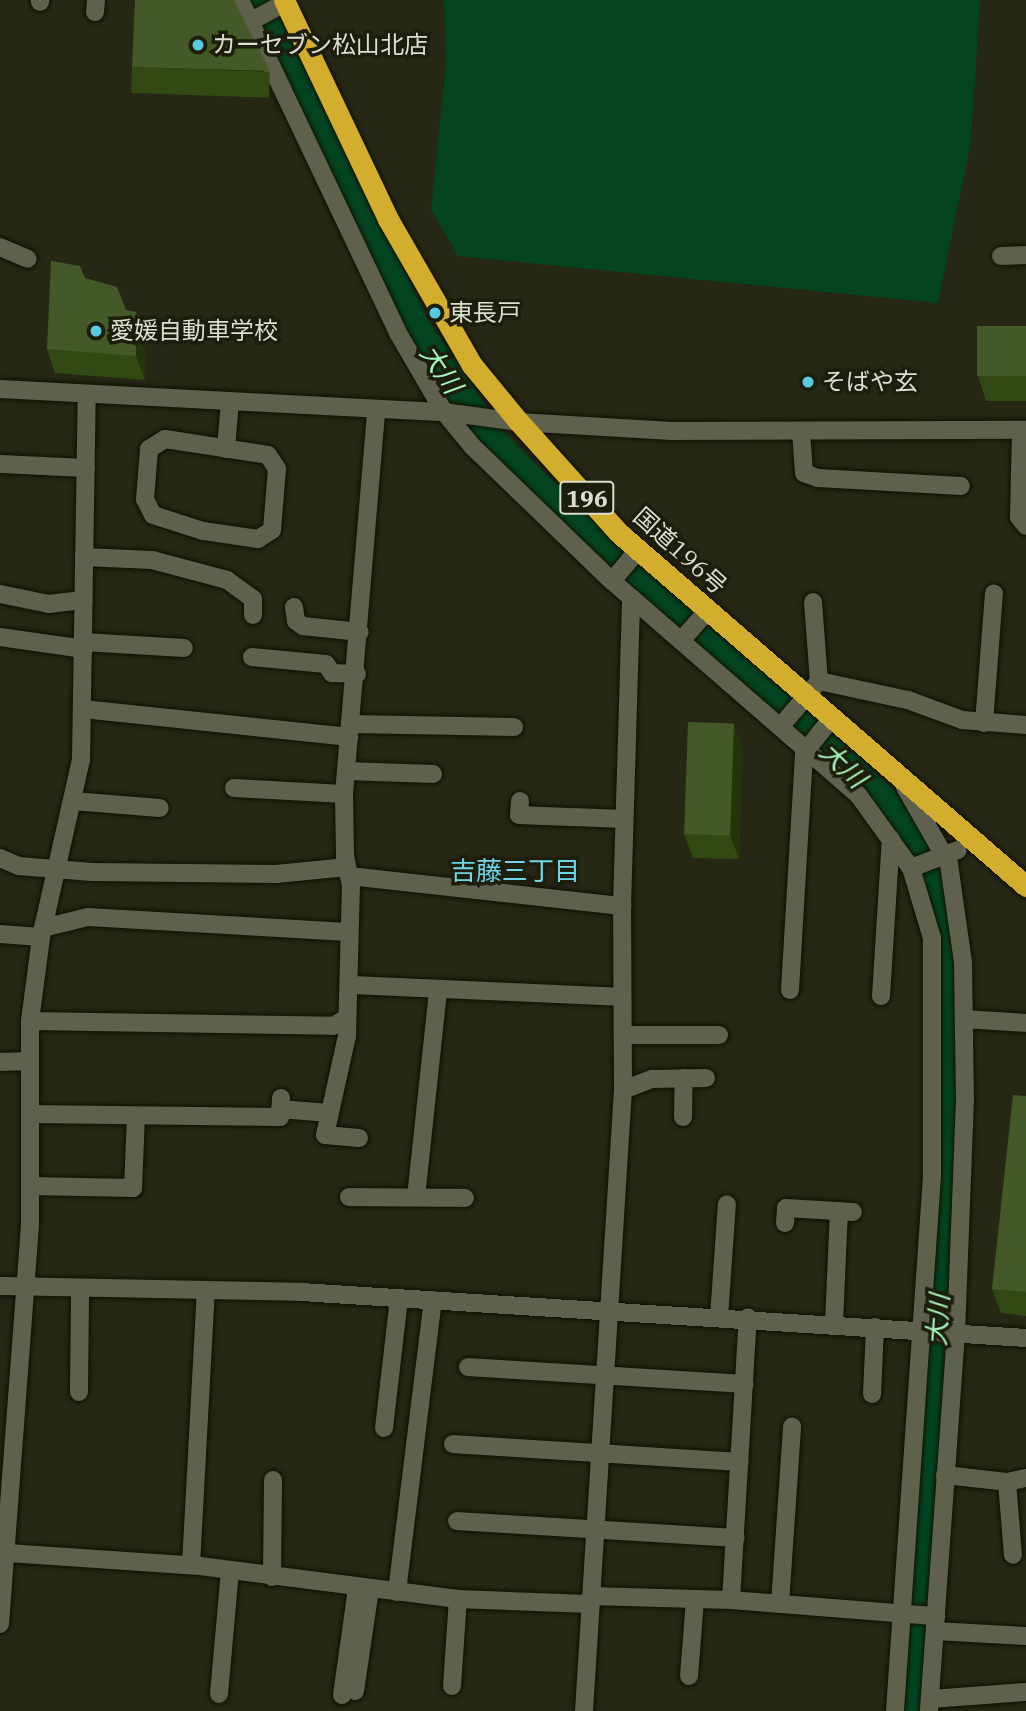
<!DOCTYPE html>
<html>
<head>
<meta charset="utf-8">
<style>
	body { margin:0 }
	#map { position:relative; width:1026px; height:1711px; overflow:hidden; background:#262715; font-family:"IBM Plex Serif","Noto Sans JP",serif }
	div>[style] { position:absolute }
	.water>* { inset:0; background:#044420 }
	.river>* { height:33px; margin:-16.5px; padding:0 16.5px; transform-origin:16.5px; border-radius:16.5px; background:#044420 }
	.roads { filter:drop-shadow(0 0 2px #0f1002) drop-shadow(0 0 2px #0f1002) }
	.street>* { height:18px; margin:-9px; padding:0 9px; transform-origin:9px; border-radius:9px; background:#5f614d }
	.highway>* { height:21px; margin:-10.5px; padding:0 10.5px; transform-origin:10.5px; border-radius:10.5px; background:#d2ad2e }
	.wall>* { inset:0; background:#314913; transform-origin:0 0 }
	.shaded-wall>* { inset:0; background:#25350b }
	.building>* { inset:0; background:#435928; transform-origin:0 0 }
	.dots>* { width:19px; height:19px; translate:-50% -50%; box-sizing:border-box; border:4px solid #1c1d0b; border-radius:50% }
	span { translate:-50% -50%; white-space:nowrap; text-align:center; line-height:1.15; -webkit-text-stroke:7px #1c1d0b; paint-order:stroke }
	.shield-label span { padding:2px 5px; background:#1c1d0b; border:2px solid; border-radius:5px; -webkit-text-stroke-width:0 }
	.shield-label { font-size:23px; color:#ddded3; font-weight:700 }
	.poi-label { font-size:24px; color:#ddded3 }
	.left { translate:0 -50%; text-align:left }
	.street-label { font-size:24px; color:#ddded3 }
	.water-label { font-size:26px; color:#a4f7ba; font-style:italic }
	.neighbourhood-label { font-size:26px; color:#6ed5ea }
</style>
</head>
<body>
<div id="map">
	<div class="water">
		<i style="clip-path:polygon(444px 0,980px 0,971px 142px,938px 303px,458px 256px,431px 210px,446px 62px)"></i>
	</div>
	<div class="river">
		<i style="left:257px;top:0;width:362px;rotate:64.5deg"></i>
		<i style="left:413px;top:327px;width:137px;rotate:56.3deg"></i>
		<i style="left:489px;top:441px;width:163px;rotate:44.5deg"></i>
		<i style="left:605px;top:555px;width:264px;rotate:41deg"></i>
		<i style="left:804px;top:728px;width:128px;rotate:43.4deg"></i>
		<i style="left:897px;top:816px;width:74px;rotate:62.7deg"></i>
		<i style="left:931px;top:882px;width:57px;rotate:76.9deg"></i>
		<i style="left:944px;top:938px;width:143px;rotate:88.4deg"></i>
		<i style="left:948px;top:1081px;width:170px;rotate:91.7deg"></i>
		<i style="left:943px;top:1251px;width:461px;rotate:94deg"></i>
	</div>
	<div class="roads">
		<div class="street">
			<i style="left:240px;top:0;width:369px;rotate:64.6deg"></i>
			<i style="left:398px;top:333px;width:91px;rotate:59.8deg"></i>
			<i style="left:444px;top:412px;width:45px;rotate:50.4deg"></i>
			<i style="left:473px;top:447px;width:193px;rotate:44deg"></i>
			<i style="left:612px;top:581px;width:327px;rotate:41deg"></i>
			<i style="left:859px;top:796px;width:89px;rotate:54.2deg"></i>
			<i style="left:911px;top:868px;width:73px;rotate:73.3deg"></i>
			<i style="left:932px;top:938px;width:238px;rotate:90deg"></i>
			<i style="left:932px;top:1176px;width:536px;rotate:93.96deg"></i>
			<i style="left:40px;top:2px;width:2px;rotate:-90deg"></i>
			<i style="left:95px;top:12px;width:12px;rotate:-85deg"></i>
			<i style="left:251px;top:21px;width:38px;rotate:-28deg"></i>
			<i style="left:0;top:247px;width:30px;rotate:23deg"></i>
			<i style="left:1001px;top:256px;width:25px;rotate:-2deg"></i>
			<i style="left:0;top:389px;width:445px;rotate:3deg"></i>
			<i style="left:444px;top:412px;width:76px;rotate:7.6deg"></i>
			<i style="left:519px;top:422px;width:153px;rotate:3.4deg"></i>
			<i style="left:672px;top:431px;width:354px;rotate:-0.2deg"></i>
			<i style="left:1021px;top:430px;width:87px;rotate:91.3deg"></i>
			<i style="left:1019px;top:517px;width:11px;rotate:52deg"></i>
			<i style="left:801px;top:431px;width:42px;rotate:85.9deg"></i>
			<i style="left:804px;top:473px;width:15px;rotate:20deg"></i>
			<i style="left:818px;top:478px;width:143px;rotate:3.2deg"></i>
			<i style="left:165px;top:439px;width:104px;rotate:8.8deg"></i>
			<i style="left:268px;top:455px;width:17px;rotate:57deg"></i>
			<i style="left:277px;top:469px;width:61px;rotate:94.7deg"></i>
			<i style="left:272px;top:530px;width:17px;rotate:147deg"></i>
			<i style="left:258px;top:539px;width:56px;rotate:-171.7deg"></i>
			<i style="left:203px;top:531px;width:52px;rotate:-162.3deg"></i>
			<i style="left:153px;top:515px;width:18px;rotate:-117deg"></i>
			<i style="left:145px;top:499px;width:50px;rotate:-85.4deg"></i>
			<i style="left:149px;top:449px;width:19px;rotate:-32deg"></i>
			<i style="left:226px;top:449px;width:48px;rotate:-85.2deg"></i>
			<i style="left:0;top:464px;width:86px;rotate:2.7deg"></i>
			<i style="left:84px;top:557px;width:68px;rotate:2.5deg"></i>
			<i style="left:152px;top:560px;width:78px;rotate:14.9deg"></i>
			<i style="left:227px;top:580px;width:32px;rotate:36deg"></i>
			<i style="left:253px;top:599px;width:16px;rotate:90deg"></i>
			<i style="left:612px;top:581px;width:40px;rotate:-50deg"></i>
			<i style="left:0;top:594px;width:50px;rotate:11.5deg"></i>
			<i style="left:49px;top:604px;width:35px;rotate:-7deg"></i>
			<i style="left:813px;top:602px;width:79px;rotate:85.7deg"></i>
			<i style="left:294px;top:607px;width:14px;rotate:82deg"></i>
			<i style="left:296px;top:621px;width:9px;rotate:36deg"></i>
			<i style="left:303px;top:626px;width:57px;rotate:6deg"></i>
			<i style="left:0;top:637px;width:85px;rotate:8.1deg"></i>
			<i style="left:681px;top:641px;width:40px;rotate:-49deg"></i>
			<i style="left:84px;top:642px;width:100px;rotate:3.4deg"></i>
			<i style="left:252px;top:657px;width:74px;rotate:5.4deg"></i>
			<i style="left:326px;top:664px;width:11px;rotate:56deg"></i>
			<i style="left:332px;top:673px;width:25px;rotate:2deg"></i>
			<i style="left:83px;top:709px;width:268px;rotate:6deg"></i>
			<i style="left:984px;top:723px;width:130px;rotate:-85.6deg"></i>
			<i style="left:352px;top:724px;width:162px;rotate:1.1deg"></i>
			<i style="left:781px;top:726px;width:59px;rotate:-49.8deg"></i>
			<i style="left:819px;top:681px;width:91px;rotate:12.1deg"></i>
			<i style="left:908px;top:700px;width:58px;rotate:20.3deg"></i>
			<i style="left:962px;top:720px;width:64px;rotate:4.5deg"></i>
			<i style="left:347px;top:771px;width:86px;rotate:2deg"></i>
			<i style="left:905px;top:787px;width:89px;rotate:60.3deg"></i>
			<i style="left:949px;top:864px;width:99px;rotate:81.9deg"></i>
			<i style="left:963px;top:962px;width:137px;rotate:89.2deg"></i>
			<i style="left:965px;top:1099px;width:234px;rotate:92.2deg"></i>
			<i style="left:956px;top:1333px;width:379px;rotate:94.1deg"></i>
			<i style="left:234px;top:788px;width:110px;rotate:3.1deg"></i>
			<i style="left:73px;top:801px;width:87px;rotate:4.6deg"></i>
			<i style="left:520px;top:801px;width:14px;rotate:94deg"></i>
			<i style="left:519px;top:815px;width:105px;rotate:2.2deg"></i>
			<i style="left:0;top:858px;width:21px;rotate:23deg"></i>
			<i style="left:19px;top:866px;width:73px;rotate:4.7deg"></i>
			<i style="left:92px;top:872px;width:184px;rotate:0.6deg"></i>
			<i style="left:276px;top:874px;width:71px;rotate:-5.6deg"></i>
			<i style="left:911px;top:868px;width:50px;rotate:-21deg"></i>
			<i style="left:349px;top:876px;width:275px;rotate:6.3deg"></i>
			<i style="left:43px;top:928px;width:46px;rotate:-13.7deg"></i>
			<i style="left:88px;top:917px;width:260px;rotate:3.3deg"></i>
			<i style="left:0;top:934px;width:41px;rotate:4.2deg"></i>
			<i style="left:350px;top:985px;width:271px;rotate:2.5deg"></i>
			<i style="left:790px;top:990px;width:237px;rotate:-86.6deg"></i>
			<i style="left:804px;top:753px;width:43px;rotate:-51.5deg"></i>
			<i style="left:881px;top:996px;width:157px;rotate:-86.4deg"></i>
			<i style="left:964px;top:1019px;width:62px;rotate:3.7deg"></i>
			<i style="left:30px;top:1021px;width:303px;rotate:0.9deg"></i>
			<i style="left:333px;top:1026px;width:14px;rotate:-30deg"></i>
			<i style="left:623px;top:1035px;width:96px"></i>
			<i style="left:0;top:1062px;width:30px;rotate:-2deg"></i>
			<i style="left:623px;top:1090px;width:31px;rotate:-21deg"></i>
			<i style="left:652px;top:1079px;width:54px;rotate:-1.1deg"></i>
			<i style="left:280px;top:1109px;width:49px;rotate:4.7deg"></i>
			<i style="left:30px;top:1114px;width:250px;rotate:0.7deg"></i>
			<i style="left:280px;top:1117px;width:19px;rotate:-87deg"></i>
			<i style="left:683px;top:1117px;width:39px;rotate:-89deg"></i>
			<i style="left:359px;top:1138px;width:34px;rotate:-175deg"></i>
			<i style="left:325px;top:1135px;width:101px;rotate:-77.5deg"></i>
			<i style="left:347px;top:1036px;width:150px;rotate:-88.5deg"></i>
			<i style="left:351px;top:886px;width:31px;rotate:-101deg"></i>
			<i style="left:345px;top:856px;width:62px;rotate:-90.9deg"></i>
			<i style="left:344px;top:794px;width:384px;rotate:-85.2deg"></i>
			<i style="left:30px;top:1186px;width:103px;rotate:1.1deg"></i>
			<i style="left:133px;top:1188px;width:72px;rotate:-87.6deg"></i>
			<i style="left:349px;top:1197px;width:116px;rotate:0.5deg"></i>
			<i style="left:416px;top:1197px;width:208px;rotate:-83.9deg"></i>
			<i style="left:785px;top:1223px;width:15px;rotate:-86deg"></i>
			<i style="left:786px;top:1208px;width:67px;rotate:3.4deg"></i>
			<i style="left:0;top:1286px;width:301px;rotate:1.1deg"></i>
			<i style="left:301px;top:1292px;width:726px;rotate:3.63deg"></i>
			<i style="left:719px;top:1317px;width:113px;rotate:-86deg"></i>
			<i style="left:834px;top:1324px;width:113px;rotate:-87.5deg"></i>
			<i style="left:468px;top:1367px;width:277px;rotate:3.5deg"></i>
			<i style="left:79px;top:1392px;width:104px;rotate:-89.4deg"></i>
			<i style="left:872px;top:1394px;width:67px;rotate:-87.4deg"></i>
			<i style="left:384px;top:1428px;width:131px;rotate:-83.4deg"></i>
			<i style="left:453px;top:1444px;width:287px;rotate:3.6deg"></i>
			<i style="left:945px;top:1475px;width:62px;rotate:6.4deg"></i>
			<i style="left:1007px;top:1482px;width:19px;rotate:-12deg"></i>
			<i style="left:1007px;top:1482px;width:73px;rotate:85.3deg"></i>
			<i style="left:457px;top:1521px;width:279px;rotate:3.5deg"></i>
			<i style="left:8px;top:1553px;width:192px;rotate:3.9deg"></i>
			<i style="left:200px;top:1566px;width:260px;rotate:7.3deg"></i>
			<i style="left:458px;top:1599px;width:132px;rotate:2.2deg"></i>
			<i style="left:191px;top:1565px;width:275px;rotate:-86.9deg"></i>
			<i style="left:272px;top:1577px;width:97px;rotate:-89.4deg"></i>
			<i style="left:397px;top:1592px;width:294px;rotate:-83deg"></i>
			<i style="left:591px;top:1596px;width:140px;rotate:1.6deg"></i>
			<i style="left:731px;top:1600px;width:206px;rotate:4.5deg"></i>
			<i style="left:731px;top:1600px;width:283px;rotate:-86.6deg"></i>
			<i style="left:780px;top:1604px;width:178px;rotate:-86.1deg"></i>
			<i style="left:0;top:1624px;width:401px;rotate:-85.7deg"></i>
			<i style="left:30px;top:1224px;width:203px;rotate:-90deg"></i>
			<i style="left:30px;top:1021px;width:85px;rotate:-82.5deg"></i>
			<i style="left:41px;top:937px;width:181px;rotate:-77.3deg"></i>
			<i style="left:81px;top:760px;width:365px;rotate:-89.1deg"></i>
			<i style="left:935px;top:1631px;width:91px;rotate:3.1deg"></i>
			<i style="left:689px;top:1676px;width:77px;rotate:-85.5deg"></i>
			<i style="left:452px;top:1686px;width:87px;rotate:-86.1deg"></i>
			<i style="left:355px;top:1691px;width:103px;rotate:-81.6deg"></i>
			<i style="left:219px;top:1694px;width:123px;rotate:-84.9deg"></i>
			<i style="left:342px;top:1695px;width:108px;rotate:-82deg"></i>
			<i style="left:930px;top:1699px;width:96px;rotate:-4.2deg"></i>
			<i style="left:584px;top:1711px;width:622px;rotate:-86.41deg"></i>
			<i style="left:623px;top:1090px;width:184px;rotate:-90.3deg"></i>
			<i style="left:622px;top:906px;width:308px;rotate:-88.3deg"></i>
		</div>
		<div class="highway">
			<i style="left:284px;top:0;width:242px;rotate:64.6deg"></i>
			<i style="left:388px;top:219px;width:168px;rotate:60.1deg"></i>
			<i style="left:472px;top:365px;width:74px;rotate:50.5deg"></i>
			<i style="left:519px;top:422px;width:149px;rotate:48deg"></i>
			<i style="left:619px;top:533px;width:539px;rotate:40.94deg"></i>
		</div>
	</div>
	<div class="wall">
		<i style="left:132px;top:67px;width:138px;height:26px;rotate:2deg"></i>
		<i style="clip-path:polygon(85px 278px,126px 310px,145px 337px,145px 380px,55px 373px,47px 349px)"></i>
		<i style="clip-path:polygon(1026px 326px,1026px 401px,986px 401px,978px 376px)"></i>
		<i style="clip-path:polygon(742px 748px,739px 859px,693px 858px,684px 834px)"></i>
		<i style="clip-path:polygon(1026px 1096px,1026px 1316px,1001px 1313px,992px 1289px)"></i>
	</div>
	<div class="shaded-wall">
		<i style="clip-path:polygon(136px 312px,145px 337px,145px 380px,136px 356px)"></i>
		<i style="clip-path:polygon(734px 724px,742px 748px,739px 859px,730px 835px)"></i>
	</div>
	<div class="building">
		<i style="clip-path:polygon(135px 0,234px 0,270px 71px,132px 67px)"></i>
		<i style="clip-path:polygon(51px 261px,80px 266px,85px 278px,117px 287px,126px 310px,136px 312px,136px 356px,47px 349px)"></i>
		<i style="left:977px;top:326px;width:49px;height:50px"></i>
		<i style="left:688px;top:722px;width:46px;height:112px;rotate:2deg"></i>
		<i style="clip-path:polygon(1013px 1095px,1026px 1096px,1026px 1292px,992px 1289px)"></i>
	</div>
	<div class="dots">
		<i style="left:198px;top:45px;background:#55cae0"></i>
		<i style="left:435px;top:313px;background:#55cae0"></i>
		<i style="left:96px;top:331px;background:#55cae0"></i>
		<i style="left:808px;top:382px;background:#55cae0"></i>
	</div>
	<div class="shield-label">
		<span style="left:587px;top:498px">196</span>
	</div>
	<div class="poi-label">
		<span class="left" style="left:212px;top:45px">カーセブン松山北店</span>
		<span class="left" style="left:449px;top:313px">東長戸</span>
		<span class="left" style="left:110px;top:331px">愛媛自動車学校</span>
		<span class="left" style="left:822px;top:382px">そばや玄</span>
	</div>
	<div class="street-label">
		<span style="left:680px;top:551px;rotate:42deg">国道196号</span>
	</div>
	<div class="water-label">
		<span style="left:441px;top:369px;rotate:56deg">大川</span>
		<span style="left:843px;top:765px;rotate:44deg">大川</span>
		<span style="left:938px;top:1320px;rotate:-86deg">大川</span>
	</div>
	<div class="neighbourhood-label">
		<span style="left:515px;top:871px">吉藤三丁目</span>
	</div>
</div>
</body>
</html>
